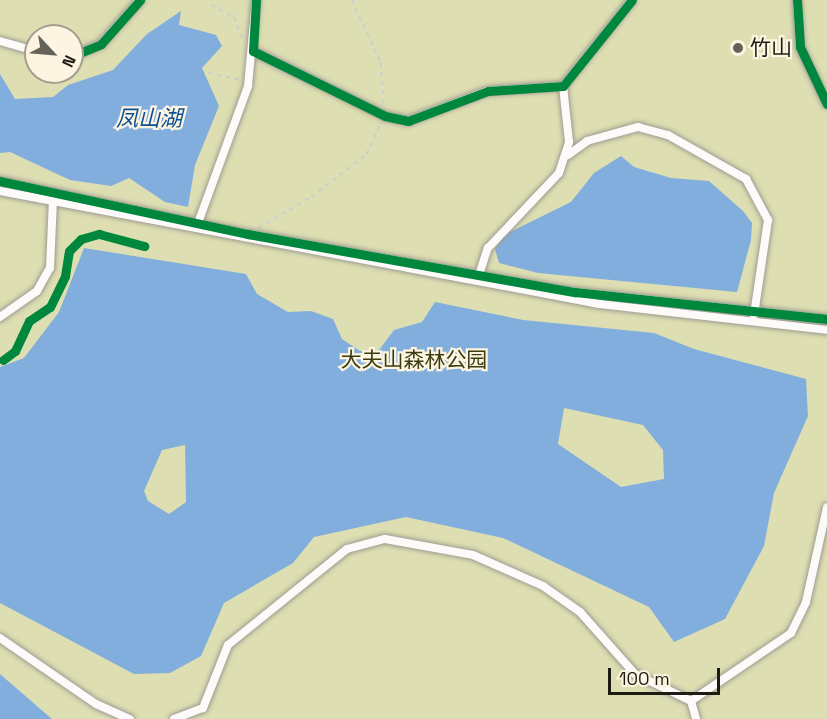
<!DOCTYPE html>
<html>
<head>
<meta charset="utf-8">
<style>
	body { margin:0 }
	#map { position:relative; width:827px; height:719px; overflow:hidden; background:#e9e5da; font-family:"Space Grotesk","Noto Sans SC",sans-serif }
	div>[style] { position:absolute }
	.green>* { inset:0; background:#dddeb1 }
	.water>* { inset:0; background:#82aede }
	.path>* { height:1.5px; margin-top:-0.75px; transform-origin:0; background:repeating-linear-gradient(90deg,#cfcdca 0 4.5px,transparent 0 9px) }
	.roads { filter:drop-shadow(0 0 2px #9f9b93) drop-shadow(0 0 2px #9f9b93) }
	.minor>* { height:8px; margin:-4px; padding:0 4px; transform-origin:4px; border-radius:4px; background:#fcfbf9 }
	.cycleway>* { height:9px; margin:-4.5px; padding:0 4.5px; transform-origin:4.5px; border-radius:4.5px; background:#00873e }
	.dots>* { width:16px; height:16px; translate:-50% -50%; box-sizing:border-box; border:3px solid #fdf5e1; border-radius:50% }
	span { translate:-50% -50%; white-space:nowrap; text-align:center; line-height:1.15; -webkit-text-stroke:4.5px #fdf5e1; paint-order:stroke }
	.poi-label { font-size:21px; color:#1e1b14 }
	.left { translate:0 -50%; text-align:left }
	.park-label { font-size:21px; color:#3b3d11 }
	.water-label { font-size:22px; color:#0d5195; font-style:italic }
	.north { position:absolute; left:24px; top:24px; width:60px; height:60px; box-sizing:border-box; background:#fdf5e1; border:2px solid #a49e8f; border-radius:50%; rotate:116deg; font-size:16px; font-weight:700; line-height:24px; text-align:center; color:#1e1b14 }
	.north::after { content:''; display:block; margin:auto; width:21px; height:27px; background:#656259; clip-path:polygon(50% 0,100% 100%,50% 72%,0 100%) }
	.scale { position:absolute; left:608px; top:668px; width:112px; height:27px; box-sizing:border-box; border:3px solid #1e1b14; border-top:0; padding-left:8px; font-size:18px; line-height:21px; white-space:nowrap; color:#1e1b14; -webkit-text-stroke:4px #fdf5e1; paint-order:stroke }
</style>
</head>
<body>
<div id="map">
	<div class="green">
		<i style="clip-path:polygon(evenodd,0 0,827px 0,827px 719px,52px 719px,0 674px,0 0,36px 36px,72px 36px,72px 72px,36px 72px,36px 36px)"></i>
	</div>
	<div class="water">
		<i style="clip-path:polygon(181px 11px,179px 25px,216px 35px,222px 46px,202px 68px,219px 106px,195px 165px,188px 207px,165px 202px,129px 178px,111px 186px,70px 180px,10px 152px,0 153px,0 74px,15px 99px,53px 97px,68px 85px,113px 70px,147px 34px)"></i>
		<i style="clip-path:polygon(621px 156px,634px 167px,671px 178px,709px 181px,743px 211px,752px 223px,751px 240px,737px 292px,538px 273px,499px 263px,495px 249px,506px 234px,571px 202px,594px 173px)"></i>
		<i style="clip-path:polygon(evenodd,84px 248px,246px 274px,257px 294px,288px 312px,311px 311px,333px 319px,342px 339px,360px 351px,379px 350px,394px 330px,422px 322px,435px 302px,523px 320px,654px 333px,694px 349px,806px 379px,808px 416px,774px 493px,764px 546px,725px 619px,674px 642px,649px 607px,503px 538px,406px 517px,314px 537px,293px 563px,224px 603px,201px 656px,170px 673px,134px 674px,0 603px,0 367px,24px 358px,59px 312px,84px 248px,564px 408px,643px 425px,663px 450px,664px 479px,621px 487px,558px 444px,564px 408px,84px 248px,185px 445px,186px 502px,169px 514px,148px 501px,144px 491px,162px 450px,185px 445px)"></i>
		<i style="clip-path:polygon(0 674px,52px 719px,0 719px)"></i>
	</div>
	<div class="path">
		<i style="left:352px;top:0;width:69px;rotate:65.3deg"></i>
		<i style="left:381px;top:63px;width:43px;rotate:86deg"></i>
		<i style="left:211px;top:5px;width:26px;rotate:28deg"></i>
		<i style="left:234px;top:17px;width:24px;rotate:68deg"></i>
		<i style="left:208px;top:73px;width:35px;rotate:12deg"></i>
		<i style="left:258px;top:228px;width:61px;rotate:-30.3deg"></i>
		<i style="left:311px;top:197px;width:69px;rotate:-37.4deg"></i>
		<i style="left:366px;top:155px;width:35px;rotate:-65deg"></i>
	</div>
	<div class="roads">
		<div class="minor">
			<i style="left:797px;top:0;width:47px;rotate:86.3deg"></i>
			<i style="left:800px;top:47px;width:63px;rotate:64.7deg"></i>
			<i style="left:0;top:41px;width:37px;rotate:16deg"></i>
			<i style="left:253px;top:51px;width:147px;rotate:26.2deg"></i>
			<i style="left:385px;top:116px;width:24px;rotate:12deg"></i>
			<i style="left:408px;top:121px;width:85px;rotate:-20.6deg"></i>
			<i style="left:488px;top:91px;width:75px;rotate:-3.8deg"></i>
			<i style="left:72px;top:56px;width:31px;rotate:-22deg"></i>
			<i style="left:101px;top:44px;width:59px;rotate:-48.4deg"></i>
			<i style="left:568px;top:155px;width:24px;rotate:-36deg"></i>
			<i style="left:587px;top:141px;width:53px;rotate:-15.4deg"></i>
			<i style="left:638px;top:127px;width:31px;rotate:15deg"></i>
			<i style="left:668px;top:135px;width:90px;rotate:29.4deg"></i>
			<i style="left:746px;top:179px;width:47px;rotate:61.8deg"></i>
			<i style="left:768px;top:220px;width:96px;rotate:98.4deg"></i>
			<i style="left:0;top:181px;width:254px;rotate:12.1deg"></i>
			<i style="left:248px;top:234px;width:332px;rotate:10.1deg"></i>
			<i style="left:575px;top:292px;width:253px;rotate:6.1deg"></i>
			<i style="left:0;top:191px;width:610px;rotate:10.68deg"></i>
			<i style="left:599px;top:304px;width:229px;rotate:6.5deg"></i>
			<i style="left:198px;top:223px;width:146px;rotate:-69.9deg"></i>
			<i style="left:248px;top:86px;width:86px;rotate:-84.7deg"></i>
			<i style="left:478px;top:278px;width:32px;rotate:-72deg"></i>
			<i style="left:488px;top:248px;width:103px;rotate:-46.6deg"></i>
			<i style="left:559px;top:173px;width:33px;rotate:-72deg"></i>
			<i style="left:569px;top:142px;width:56px;rotate:-96.1deg"></i>
			<i style="left:563px;top:86px;width:110px;rotate:-51.3deg"></i>
			<i style="left:0;top:317px;width:45px;rotate:-35.1deg"></i>
			<i style="left:37px;top:291px;width:26px;rotate:-61deg"></i>
			<i style="left:50px;top:268px;width:68px;rotate:-87.5deg"></i>
			<i style="left:0;top:638px;width:116px;rotate:34.5deg"></i>
			<i style="left:96px;top:704px;width:37px;rotate:24deg"></i>
			<i style="left:691px;top:701px;width:121px;rotate:-34.2deg"></i>
			<i style="left:791px;top:633px;width:34px;rotate:-64deg"></i>
			<i style="left:806px;top:602px;width:97px;rotate:-77.5deg"></i>
			<i style="left:174px;top:719px;width:31px;rotate:-21deg"></i>
			<i style="left:203px;top:708px;width:68px;rotate:-68.4deg"></i>
			<i style="left:228px;top:645px;width:153px;rotate:-38.9deg"></i>
			<i style="left:347px;top:549px;width:39px;rotate:-15deg"></i>
			<i style="left:385px;top:539px;width:89px;rotate:10.3deg"></i>
			<i style="left:473px;top:555px;width:77px;rotate:23.9deg"></i>
			<i style="left:543px;top:586px;width:45px;rotate:35.1deg"></i>
			<i style="left:580px;top:612px;width:83px;rotate:48.4deg"></i>
			<i style="left:635px;top:674px;width:62px;rotate:25.7deg"></i>
			<i style="left:691px;top:701px;width:19px;rotate:74deg"></i>
		</div>
	</div>
	<div class="cycleway">
		<i style="left:256px;top:0;width:51px;rotate:93.4deg"></i>
		<i style="left:253px;top:51px;width:147px;rotate:26.2deg"></i>
		<i style="left:385px;top:116px;width:24px;rotate:12deg"></i>
		<i style="left:408px;top:121px;width:85px;rotate:-20.6deg"></i>
		<i style="left:488px;top:91px;width:75px;rotate:-3.8deg"></i>
		<i style="left:563px;top:86px;width:110px;rotate:-51.3deg"></i>
		<i style="left:797px;top:0;width:47px;rotate:86.3deg"></i>
		<i style="left:800px;top:47px;width:63px;rotate:64.7deg"></i>
		<i style="left:72px;top:56px;width:31px;rotate:-22deg"></i>
		<i style="left:101px;top:44px;width:59px;rotate:-48.4deg"></i>
		<i style="left:0;top:181px;width:254px;rotate:12.1deg"></i>
		<i style="left:248px;top:234px;width:332px;rotate:10.1deg"></i>
		<i style="left:575px;top:292px;width:253px;rotate:6.1deg"></i>
		<i style="left:3px;top:360px;width:15px;rotate:-37deg"></i>
		<i style="left:15px;top:351px;width:33px;rotate:-65deg"></i>
		<i style="left:29px;top:321px;width:25px;rotate:-34deg"></i>
		<i style="left:50px;top:307px;width:34px;rotate:-64deg"></i>
		<i style="left:65px;top:276px;width:25px;rotate:-81deg"></i>
		<i style="left:69px;top:251px;width:17px;rotate:-45deg"></i>
		<i style="left:81px;top:239px;width:19px;rotate:-16deg"></i>
		<i style="left:99px;top:234px;width:47px;rotate:14.9deg"></i>
	</div>
	<div class="dots">
		<i style="left:738px;top:48px;background:#656259"></i>
	</div>
	<div class="poi-label">
		<span class="left" style="left:750px;top:48px">竹山</span>
	</div>
	<div class="park-label">
		<span style="left:414px;top:360px">大夫山森林公园</span>
	</div>
	<div class="water-label">
		<span style="left:149px;top:119px">凤山湖</span>
	</div>
	<div class="north">N</div>
	<div class="scale">100 m</div>
</div>
</body>
</html>
